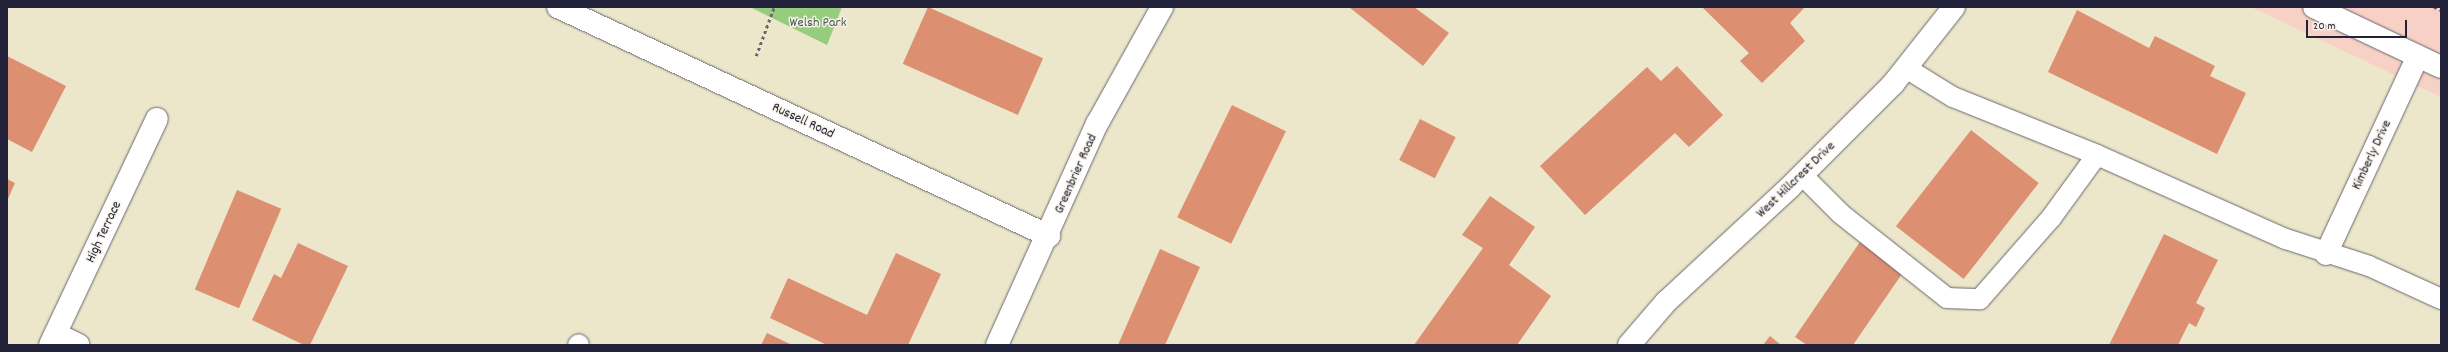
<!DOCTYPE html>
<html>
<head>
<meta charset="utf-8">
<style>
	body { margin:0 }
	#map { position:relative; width:2448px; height:352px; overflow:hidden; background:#ece6ca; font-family:Dekko,sans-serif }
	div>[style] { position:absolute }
	.built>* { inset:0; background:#f7d1c6 }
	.green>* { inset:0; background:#96cc7d }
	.building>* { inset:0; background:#dc8f71; transform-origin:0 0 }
	.path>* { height:2.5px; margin-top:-1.25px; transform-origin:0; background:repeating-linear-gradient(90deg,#69676d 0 3px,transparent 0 6px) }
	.roads { filter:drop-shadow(0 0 1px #69676d) drop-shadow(0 0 1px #69676d) }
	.lane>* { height:20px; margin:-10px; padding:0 10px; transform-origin:10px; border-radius:10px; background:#fff }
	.street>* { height:22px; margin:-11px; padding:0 11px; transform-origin:11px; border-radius:11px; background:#fff }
	.secondary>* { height:22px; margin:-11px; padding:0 11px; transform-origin:11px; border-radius:11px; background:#fff }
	span { translate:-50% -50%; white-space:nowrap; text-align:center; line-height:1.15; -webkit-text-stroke:3px #f7f3e8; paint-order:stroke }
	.park-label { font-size:14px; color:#45554f }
	.street-label { font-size:14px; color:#22223b }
	.frame { position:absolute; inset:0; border:8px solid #22223b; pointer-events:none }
	.scale { position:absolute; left:2306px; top:20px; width:101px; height:18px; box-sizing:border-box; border:2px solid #22223b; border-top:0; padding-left:5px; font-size:12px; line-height:14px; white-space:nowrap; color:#22223b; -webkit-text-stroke:3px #f7f3e8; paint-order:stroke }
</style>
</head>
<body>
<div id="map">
	<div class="built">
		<i style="clip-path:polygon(2251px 7px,2441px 7px,2441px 97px)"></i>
	</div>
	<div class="green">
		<i style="clip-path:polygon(750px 7px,842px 7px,827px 45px)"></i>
	</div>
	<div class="building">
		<i style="left:928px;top:7px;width:126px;height:62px;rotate:24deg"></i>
		<i style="clip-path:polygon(1349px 7px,1414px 7px,1449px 33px,1423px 66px)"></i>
		<i style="clip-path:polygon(1702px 7px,1805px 7px,1790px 23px,1805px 41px,1762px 83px,1740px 61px,1749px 53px)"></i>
		<i style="clip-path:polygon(2077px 10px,2149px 48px,2155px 36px,2215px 66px,2210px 76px,2246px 93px,2217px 154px,2048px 72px)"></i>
		<i style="clip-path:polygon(7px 56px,66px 86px,32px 152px,7px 139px)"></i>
		<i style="clip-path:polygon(1677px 66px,1723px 115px,1689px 147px,1675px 133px,1585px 215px,1540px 166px,1647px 67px,1661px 81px)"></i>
		<i style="left:1232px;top:105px;width:60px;height:125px;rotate:26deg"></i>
		<i style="left:1420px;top:119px;width:40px;height:46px;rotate:27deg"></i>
		<i style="left:1971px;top:130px;width:86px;height:122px;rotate:38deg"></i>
		<i style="clip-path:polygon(7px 179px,15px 183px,7px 201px)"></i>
		<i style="left:237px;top:190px;width:48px;height:108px;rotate:23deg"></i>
		<i style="clip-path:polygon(1490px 196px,1535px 227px,1509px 265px,1551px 296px,1517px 345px,1414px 345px,1483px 248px,1462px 235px)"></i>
		<i style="clip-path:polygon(2164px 234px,2218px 260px,2196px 303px,2205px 308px,2196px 327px,2189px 323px,2178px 345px,2109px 345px)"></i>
		<i style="clip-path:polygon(1862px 239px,1906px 268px,1853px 345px,1807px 345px,1795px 337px)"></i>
		<i style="clip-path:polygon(298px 243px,348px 266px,310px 345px,304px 345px,252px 320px,274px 274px,281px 278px)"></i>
		<i style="clip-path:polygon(1160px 249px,1200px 267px,1165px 345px,1118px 345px)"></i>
		<i style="clip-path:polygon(896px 253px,941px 274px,908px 345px,827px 345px,770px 318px,788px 278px,867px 315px)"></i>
		<i style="clip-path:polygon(767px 333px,792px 345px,761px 345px)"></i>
		<i style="clip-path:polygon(1770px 336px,1781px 345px,1763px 345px)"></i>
	</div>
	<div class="path">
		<i style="left:2434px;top:7px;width:8px;rotate:23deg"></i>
		<i style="left:756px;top:56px;width:52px;rotate:-69.8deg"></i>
	</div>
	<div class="roads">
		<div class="lane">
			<i style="left:1906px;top:68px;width:55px;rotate:31.7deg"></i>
			<i style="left:1953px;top:97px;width:155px;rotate:21.9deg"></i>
			<i style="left:2097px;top:155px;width:207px;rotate:24deg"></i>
			<i style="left:2286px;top:239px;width:87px;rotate:18deg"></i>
			<i style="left:2369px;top:266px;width:79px;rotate:24.6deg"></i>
			<i style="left:1802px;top:175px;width:55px;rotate:45deg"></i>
			<i style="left:1841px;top:214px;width:135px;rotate:38.4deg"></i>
			<i style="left:1947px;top:298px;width:33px;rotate:2deg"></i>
			<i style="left:1980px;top:299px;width:108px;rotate:-48.8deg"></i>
			<i style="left:2051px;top:218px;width:78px;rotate:-53.9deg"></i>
			<i style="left:578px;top:345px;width:1px;rotate:-45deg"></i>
		</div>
		<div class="street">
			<i style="left:558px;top:7px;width:542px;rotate:25deg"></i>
			<i style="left:2314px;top:7px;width:140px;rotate:25.3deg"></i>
			<i style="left:2326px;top:254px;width:218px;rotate:-65.1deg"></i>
			<i style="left:56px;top:334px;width:25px;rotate:26deg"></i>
			<i style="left:50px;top:345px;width:250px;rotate:-64.7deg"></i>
			<i style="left:997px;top:345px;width:243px;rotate:-65.7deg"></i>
			<i style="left:1097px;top:124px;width:134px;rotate:-60.9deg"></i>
		</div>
		<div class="secondary">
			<i style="left:1629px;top:345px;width:57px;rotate:-49.3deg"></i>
			<i style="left:1666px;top:302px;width:169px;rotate:-42.8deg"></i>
			<i style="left:1790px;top:187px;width:146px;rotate:-45deg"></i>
			<i style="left:1893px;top:84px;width:98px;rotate:-51.6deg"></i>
		</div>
	</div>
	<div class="park-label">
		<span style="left:818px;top:23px">Welsh Park</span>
	</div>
	<div class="street-label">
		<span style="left:803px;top:121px;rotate:25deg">Russell Road</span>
		<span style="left:2372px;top:155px;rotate:-65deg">Kimberly Drive</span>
		<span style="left:1076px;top:174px;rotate:-66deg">Greenbrier Road</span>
		<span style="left:1796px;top:180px;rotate:-44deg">West Hillcrest Drive</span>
		<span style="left:104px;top:232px;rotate:-65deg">High Terrace</span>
	</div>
	<div class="frame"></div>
	<div class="scale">20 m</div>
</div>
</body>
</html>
